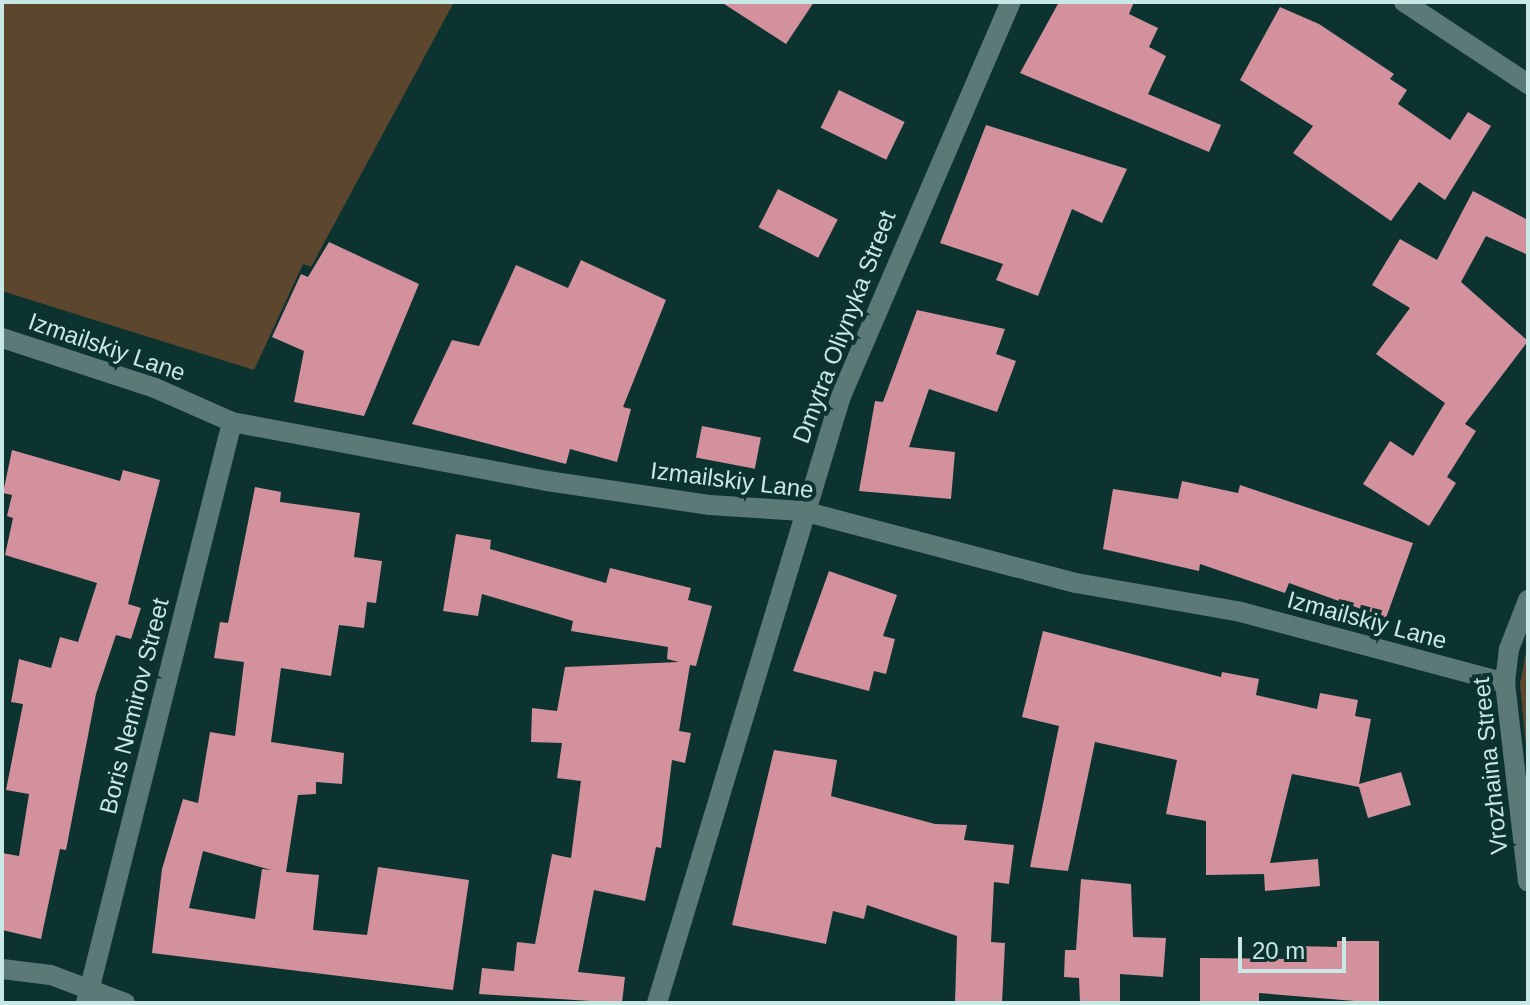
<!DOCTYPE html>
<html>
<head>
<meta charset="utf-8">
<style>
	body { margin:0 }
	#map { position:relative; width:1530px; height:1005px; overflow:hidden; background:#0c3330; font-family:Helvetica,sans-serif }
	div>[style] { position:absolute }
	.green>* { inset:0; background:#5d462e }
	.building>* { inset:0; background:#d2919c; transform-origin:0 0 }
	.minor>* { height:20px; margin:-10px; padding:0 10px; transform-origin:10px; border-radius:10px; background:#5b7a77 }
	span { translate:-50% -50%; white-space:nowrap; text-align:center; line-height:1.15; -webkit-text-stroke:8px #0c3330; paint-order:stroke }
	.street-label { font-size:24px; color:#c7e8e5 }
	.frame { position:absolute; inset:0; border:4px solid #c7e8e5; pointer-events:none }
	.scale { position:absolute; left:1238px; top:937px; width:108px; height:36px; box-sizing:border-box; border:4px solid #c7e8e5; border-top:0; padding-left:10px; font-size:24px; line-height:28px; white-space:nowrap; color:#c7e8e5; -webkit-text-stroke:6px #0c3330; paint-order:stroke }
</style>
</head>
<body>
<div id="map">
	<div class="green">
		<i style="clip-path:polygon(2px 2px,454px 2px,311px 267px,303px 264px,254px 370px,2px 291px)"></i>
		<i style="clip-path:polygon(1528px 641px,1528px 769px,1520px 684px)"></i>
	</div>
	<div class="building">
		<i style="clip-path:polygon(721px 2px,814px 2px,786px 44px)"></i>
		<i style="clip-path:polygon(1059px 2px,1134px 2px,1129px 14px,1158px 28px,1149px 47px,1166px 56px,1148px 94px,1221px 125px,1209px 152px,1020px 73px)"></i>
		<i style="clip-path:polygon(1280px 7px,1319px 24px,1394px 74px,1390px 79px,1407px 90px,1398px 104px,1450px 140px,1468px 112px,1491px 126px,1445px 200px,1419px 182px,1391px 221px,1293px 153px,1313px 126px,1240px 80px)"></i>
		<i style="left:839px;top:90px;width:73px;height:42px;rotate:26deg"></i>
		<i style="clip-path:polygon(986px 125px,1127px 169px,1102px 223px,1072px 209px,1038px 296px,996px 280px,1003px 264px,940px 243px)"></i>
		<i style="left:778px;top:189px;width:67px;height:43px;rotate:27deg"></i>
		<i style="clip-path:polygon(1473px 191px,1528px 220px,1528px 255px,1486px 236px,1461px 282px,1528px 341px,1465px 424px,1476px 431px,1447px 477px,1456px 483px,1429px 526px,1363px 484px,1390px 441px,1413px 456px,1445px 403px,1376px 354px,1410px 308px,1372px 285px,1400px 239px,1437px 260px)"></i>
		<i style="clip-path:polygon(329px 242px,419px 284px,364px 416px,294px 402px,304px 351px,272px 337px,301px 274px,308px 277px)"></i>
		<i style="clip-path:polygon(581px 260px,666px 300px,623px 407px,631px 409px,617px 462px,570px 449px,566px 464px,412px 424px,452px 340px,479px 346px,516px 265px,568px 288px)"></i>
		<i style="clip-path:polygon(917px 310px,1005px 329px,996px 354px,1016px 361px,997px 412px,929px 389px,909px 447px,955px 452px,951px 499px,859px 491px,875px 401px,883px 402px)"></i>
		<i style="left:702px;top:426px;width:60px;height:32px;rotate:11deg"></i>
		<i style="clip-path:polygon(12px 450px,120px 481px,123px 470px,160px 480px,128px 604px,141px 608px,131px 639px,116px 635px,96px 694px,66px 850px,60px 849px,41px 939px,2px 930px,2px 853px,19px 856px,29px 794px,6px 790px,23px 704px,11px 702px,19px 659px,51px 668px,60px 637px,78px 642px,97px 583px,5px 555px,13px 518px,7px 516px,12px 495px,3px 493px)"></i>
		<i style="clip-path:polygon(1182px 481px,1238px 493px,1240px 485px,1413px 543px,1386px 618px,1289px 583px,1285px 593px,1200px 564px,1199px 571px,1103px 549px,1113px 489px,1178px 499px)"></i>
		<i style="clip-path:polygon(evenodd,255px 487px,281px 492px,280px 502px,360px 513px,354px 557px,382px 561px,376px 603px,367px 602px,364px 628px,339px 625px,331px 676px,281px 668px,271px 742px,344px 753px,342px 784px,316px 782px,316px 794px,298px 795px,286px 872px,319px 875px,313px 930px,367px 935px,378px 867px,469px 880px,453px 990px,152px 953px,162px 869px,183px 799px,198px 803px,210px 732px,235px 736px,244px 662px,214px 658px,220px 622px,228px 623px,255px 487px,203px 851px,271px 870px,262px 869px,255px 919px,189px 908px,203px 851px)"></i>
		<i style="clip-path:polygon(456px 534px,491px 540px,490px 549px,606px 583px,610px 568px,691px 588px,688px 600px,712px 606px,696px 666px,690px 665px,679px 731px,691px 733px,685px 763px,672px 760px,661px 848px,656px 847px,645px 901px,594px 890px,578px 972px,625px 977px,622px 1003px,479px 994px,482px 968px,514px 971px,517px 942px,535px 944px,552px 854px,571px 858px,581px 781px,557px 778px,562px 743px,531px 742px,532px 708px,557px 711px,565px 667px,679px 662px,667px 659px,668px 647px,571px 631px,573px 621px,482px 594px,478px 616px,443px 611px)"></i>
		<i style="clip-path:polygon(829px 571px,897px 595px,883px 636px,895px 639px,886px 674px,874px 671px,869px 691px,793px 671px)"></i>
		<i style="clip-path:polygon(1043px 631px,1221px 677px,1222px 672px,1259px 679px,1256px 695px,1317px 709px,1320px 693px,1358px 700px,1355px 716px,1371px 719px,1359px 784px,1401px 772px,1411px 805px,1368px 818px,1359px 787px,1292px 774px,1270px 863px,1318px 859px,1320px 886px,1265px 891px,1264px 874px,1206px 875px,1206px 821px,1166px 814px,1177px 760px,1095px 742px,1068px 871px,1030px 867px,1059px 726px,1022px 717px)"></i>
		<i style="clip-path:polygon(774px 750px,837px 760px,831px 796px,935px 824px,967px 825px,964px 840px,1014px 845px,1009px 884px,994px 882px,991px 942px,1005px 943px,1002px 1003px,955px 1003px,957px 936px,867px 905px,864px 919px,833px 911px,826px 944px,732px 925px)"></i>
		<i style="clip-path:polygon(1081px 879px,1131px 884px,1133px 937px,1166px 938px,1163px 977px,1120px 974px,1120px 1003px,1080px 1003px,1079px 978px,1064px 977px,1065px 950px,1076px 950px)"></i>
		<i style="clip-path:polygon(1337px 941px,1379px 941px,1379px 1003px,1259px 993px,1259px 1003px,1200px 1003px,1200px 958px,1296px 959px,1296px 946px,1337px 947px)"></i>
	</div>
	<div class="minor">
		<i style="left:1404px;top:2px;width:149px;rotate:33.5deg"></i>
		<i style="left:2px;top:338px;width:161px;rotate:18.1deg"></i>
		<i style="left:155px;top:388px;width:84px;rotate:23.8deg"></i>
		<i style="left:232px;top:422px;width:320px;rotate:10.6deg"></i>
		<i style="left:547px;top:481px;width:165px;rotate:8.4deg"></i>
		<i style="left:710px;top:505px;width:93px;rotate:3.7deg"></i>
		<i style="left:803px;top:511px;width:282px;rotate:14.8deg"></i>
		<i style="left:1076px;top:583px;width:163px;rotate:9.9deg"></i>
		<i style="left:1237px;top:611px;width:278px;rotate:15deg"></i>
		<i style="left:1528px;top:600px;width:53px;rotate:111.2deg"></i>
		<i style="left:1509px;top:649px;width:34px;rotate:97deg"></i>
		<i style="left:1505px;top:683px;width:200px;rotate:83.4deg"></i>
		<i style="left:2px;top:969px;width:49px;rotate:7deg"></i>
		<i style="left:51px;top:975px;width:79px;rotate:20.7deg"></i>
		<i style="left:86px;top:1003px;width:599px;rotate:-75.89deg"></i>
		<i style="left:657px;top:1003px;width:634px;rotate:-73.14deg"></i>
		<i style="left:841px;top:396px;width:429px;rotate:-66.7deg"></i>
	</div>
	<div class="street-label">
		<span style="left:844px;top:327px;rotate:-69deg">Dmytra Oliynyka Street</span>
		<span style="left:107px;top:347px;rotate:19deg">Izmailskiy Lane</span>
		<span style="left:732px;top:480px;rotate:7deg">Izmailskiy Lane</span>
		<span style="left:1367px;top:620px;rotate:15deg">Izmailskiy Lane</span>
		<span style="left:134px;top:706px;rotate:-76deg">Boris Nemirov Street</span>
		<span style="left:1490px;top:766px;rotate:-96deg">Vrozhaina Street</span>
	</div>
	<div class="frame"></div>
	<div class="scale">20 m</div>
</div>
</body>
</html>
